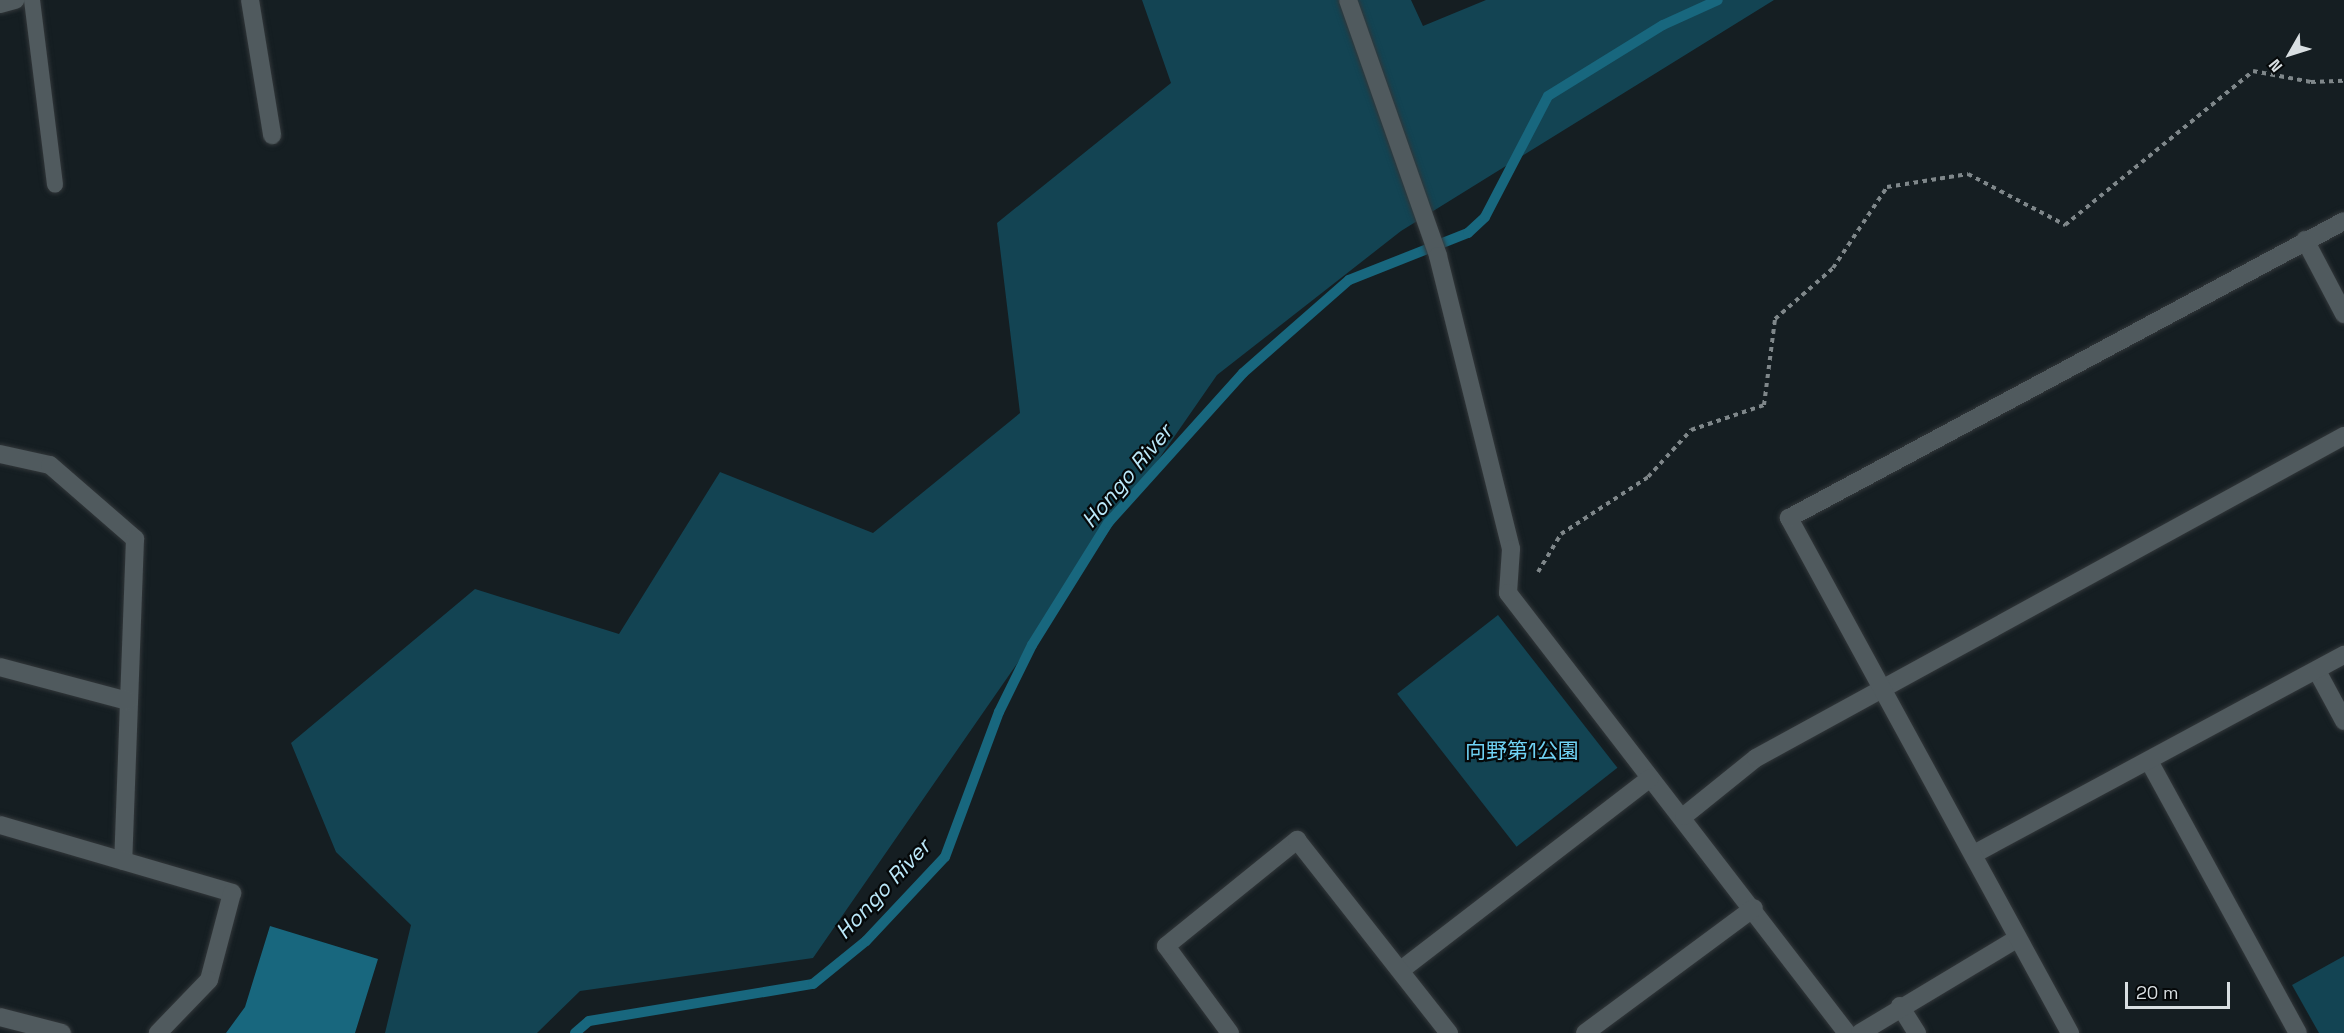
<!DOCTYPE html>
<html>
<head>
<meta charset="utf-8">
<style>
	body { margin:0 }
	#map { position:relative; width:2344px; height:1033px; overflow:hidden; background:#151e22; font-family:"Space Grotesk","Noto Sans JP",sans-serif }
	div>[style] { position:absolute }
	.green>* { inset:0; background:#134453; transform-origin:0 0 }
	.water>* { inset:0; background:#18677e }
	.stream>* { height:10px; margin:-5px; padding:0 5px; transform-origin:5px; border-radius:5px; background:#18677e }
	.path>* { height:4px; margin-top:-2px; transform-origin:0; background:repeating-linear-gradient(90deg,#7f878a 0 4.5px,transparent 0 9px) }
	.roads { filter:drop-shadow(0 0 2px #32373a) drop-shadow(0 0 2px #32373a) }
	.lane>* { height:16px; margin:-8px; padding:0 8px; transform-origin:8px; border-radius:8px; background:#505a5e }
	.street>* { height:18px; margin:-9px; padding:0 9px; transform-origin:9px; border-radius:9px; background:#505a5e }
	span { translate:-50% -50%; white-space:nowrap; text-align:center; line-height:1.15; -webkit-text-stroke:4.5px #050809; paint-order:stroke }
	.park-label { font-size:21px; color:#70d3f5 }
	.water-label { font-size:22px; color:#bbe8f9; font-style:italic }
	.north { position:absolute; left:2260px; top:24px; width:60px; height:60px; -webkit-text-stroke:4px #050809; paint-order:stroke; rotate:231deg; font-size:16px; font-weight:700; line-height:24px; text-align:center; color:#d9dfe2 }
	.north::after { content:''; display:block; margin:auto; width:21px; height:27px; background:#d9dfe2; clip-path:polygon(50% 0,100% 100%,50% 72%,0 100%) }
	.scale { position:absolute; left:2125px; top:982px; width:105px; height:27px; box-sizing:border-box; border:3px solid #d9dfe2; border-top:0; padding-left:8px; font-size:18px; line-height:21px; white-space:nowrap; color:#d9dfe2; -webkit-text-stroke:4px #050809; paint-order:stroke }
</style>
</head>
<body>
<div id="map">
	<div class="green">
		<i style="clip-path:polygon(1142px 0,1411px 0,1423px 26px,1486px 0,1774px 0,1401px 231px,1217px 375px,813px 958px,580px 991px,537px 1033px,385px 1033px,411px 925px,336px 852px,291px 743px,475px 589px,619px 634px,720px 472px,873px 533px,1020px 413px,997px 223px,1171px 83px)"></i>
		<i style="left:1498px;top:615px;width:194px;height:128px;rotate:52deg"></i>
		<i style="clip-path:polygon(2344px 956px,2344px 1033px,2319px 1033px,2292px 985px)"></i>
	</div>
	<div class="water">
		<i style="clip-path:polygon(270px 926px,378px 959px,355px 1033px,226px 1033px,245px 1007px)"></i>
	</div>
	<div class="stream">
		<i style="left:575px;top:1033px;width:18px;rotate:-41deg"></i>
		<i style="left:589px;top:1021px;width:227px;rotate:-9.4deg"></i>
		<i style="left:813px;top:984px;width:68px;rotate:-39.1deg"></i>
		<i style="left:866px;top:941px;width:115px;rotate:-46.8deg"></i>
		<i style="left:945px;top:857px;width:155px;rotate:-69.6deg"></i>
		<i style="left:999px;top:712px;width:75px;rotate:-63.8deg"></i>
		<i style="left:1032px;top:645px;width:144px;rotate:-58.1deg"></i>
		<i style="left:1108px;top:523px;width:202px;rotate:-48deg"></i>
		<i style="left:1243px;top:373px;width:141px;rotate:-41.3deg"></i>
		<i style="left:1349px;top:280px;width:128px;rotate:-21.6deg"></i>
		<i style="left:1468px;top:233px;width:23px;rotate:-43deg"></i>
		<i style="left:1485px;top:217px;width:136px;rotate:-62.5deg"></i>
		<i style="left:1548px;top:96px;width:135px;rotate:-31.7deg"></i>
		<i style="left:1663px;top:25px;width:60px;rotate:-24.4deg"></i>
	</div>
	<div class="path">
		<i style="left:1538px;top:572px;width:44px;rotate:-58.8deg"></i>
		<i style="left:1561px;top:534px;width:104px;rotate:-33.2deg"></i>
		<i style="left:1648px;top:477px;width:64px;rotate:-47.5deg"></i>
		<i style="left:1691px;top:430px;width:77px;rotate:-18.9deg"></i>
		<i style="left:1764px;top:405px;width:87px;rotate:-82.7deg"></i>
		<i style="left:1775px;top:319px;width:77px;rotate:-41.3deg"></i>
		<i style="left:1833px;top:268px;width:97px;rotate:-56.3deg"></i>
		<i style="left:1887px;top:187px;width:82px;rotate:-9.1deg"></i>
		<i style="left:1968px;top:174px;width:110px;rotate:27.7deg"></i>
		<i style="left:2065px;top:225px;width:243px;rotate:-39.3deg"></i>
		<i style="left:2253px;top:71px;width:59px;rotate:10.7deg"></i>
		<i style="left:2311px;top:82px;width:33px;rotate:-2deg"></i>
	</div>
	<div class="roads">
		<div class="lane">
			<i style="left:32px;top:0;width:186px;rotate:82.9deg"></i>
		</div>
		<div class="street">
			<i style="left:250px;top:0;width:137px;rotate:80.7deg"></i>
			<i style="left:1348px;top:0;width:271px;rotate:70.6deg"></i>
			<i style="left:1438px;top:256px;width:302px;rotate:76deg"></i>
			<i style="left:1511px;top:549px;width:44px;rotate:93.9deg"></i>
			<i style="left:1508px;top:593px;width:555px;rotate:52.39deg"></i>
			<i style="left:0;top:4px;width:16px;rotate:-15deg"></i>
			<i style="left:2305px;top:240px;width:84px;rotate:62.2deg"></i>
			<i style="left:0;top:454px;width:51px;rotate:12.4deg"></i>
			<i style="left:50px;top:465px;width:113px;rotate:41deg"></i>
			<i style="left:135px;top:539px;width:322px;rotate:92.1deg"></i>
			<i style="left:0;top:667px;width:132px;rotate:14.9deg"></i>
			<i style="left:2317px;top:671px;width:57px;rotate:61.6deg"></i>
			<i style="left:2149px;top:761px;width:310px;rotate:61.3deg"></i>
			<i style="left:1684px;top:816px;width:92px;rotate:-38.9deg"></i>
			<i style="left:1756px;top:758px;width:670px;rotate:-28.71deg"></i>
			<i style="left:0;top:825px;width:242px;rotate:16.3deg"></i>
			<i style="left:232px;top:893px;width:90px;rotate:104.8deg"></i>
			<i style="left:209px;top:980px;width:74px;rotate:133.9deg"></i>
			<i style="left:1974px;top:854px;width:420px;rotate:-28.3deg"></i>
			<i style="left:1401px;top:970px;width:314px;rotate:-37.6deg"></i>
			<i style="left:1900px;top:1006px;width:32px;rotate:58deg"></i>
			<i style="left:0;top:1017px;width:64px;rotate:14.5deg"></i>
			<i style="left:1230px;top:1033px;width:108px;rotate:-126.3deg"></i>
			<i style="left:1166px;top:946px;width:169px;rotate:-39deg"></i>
			<i style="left:1297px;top:840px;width:246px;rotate:51.8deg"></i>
			<i style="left:1585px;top:1033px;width:210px;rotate:-36.5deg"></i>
			<i style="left:1860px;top:1033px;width:184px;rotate:-31deg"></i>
			<i style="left:2070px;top:1033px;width:587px;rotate:-118.62deg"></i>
			<i style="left:1789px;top:518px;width:629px;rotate:-28.15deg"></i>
		</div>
	</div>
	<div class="park-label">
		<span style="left:1522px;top:751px">向野第1公園</span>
	</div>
	<div class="water-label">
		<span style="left:1127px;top:476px;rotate:-50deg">Hongo River</span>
		<span style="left:883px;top:889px;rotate:-47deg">Hongo River</span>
	</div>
	<div class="north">N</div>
	<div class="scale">20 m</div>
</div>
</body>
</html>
